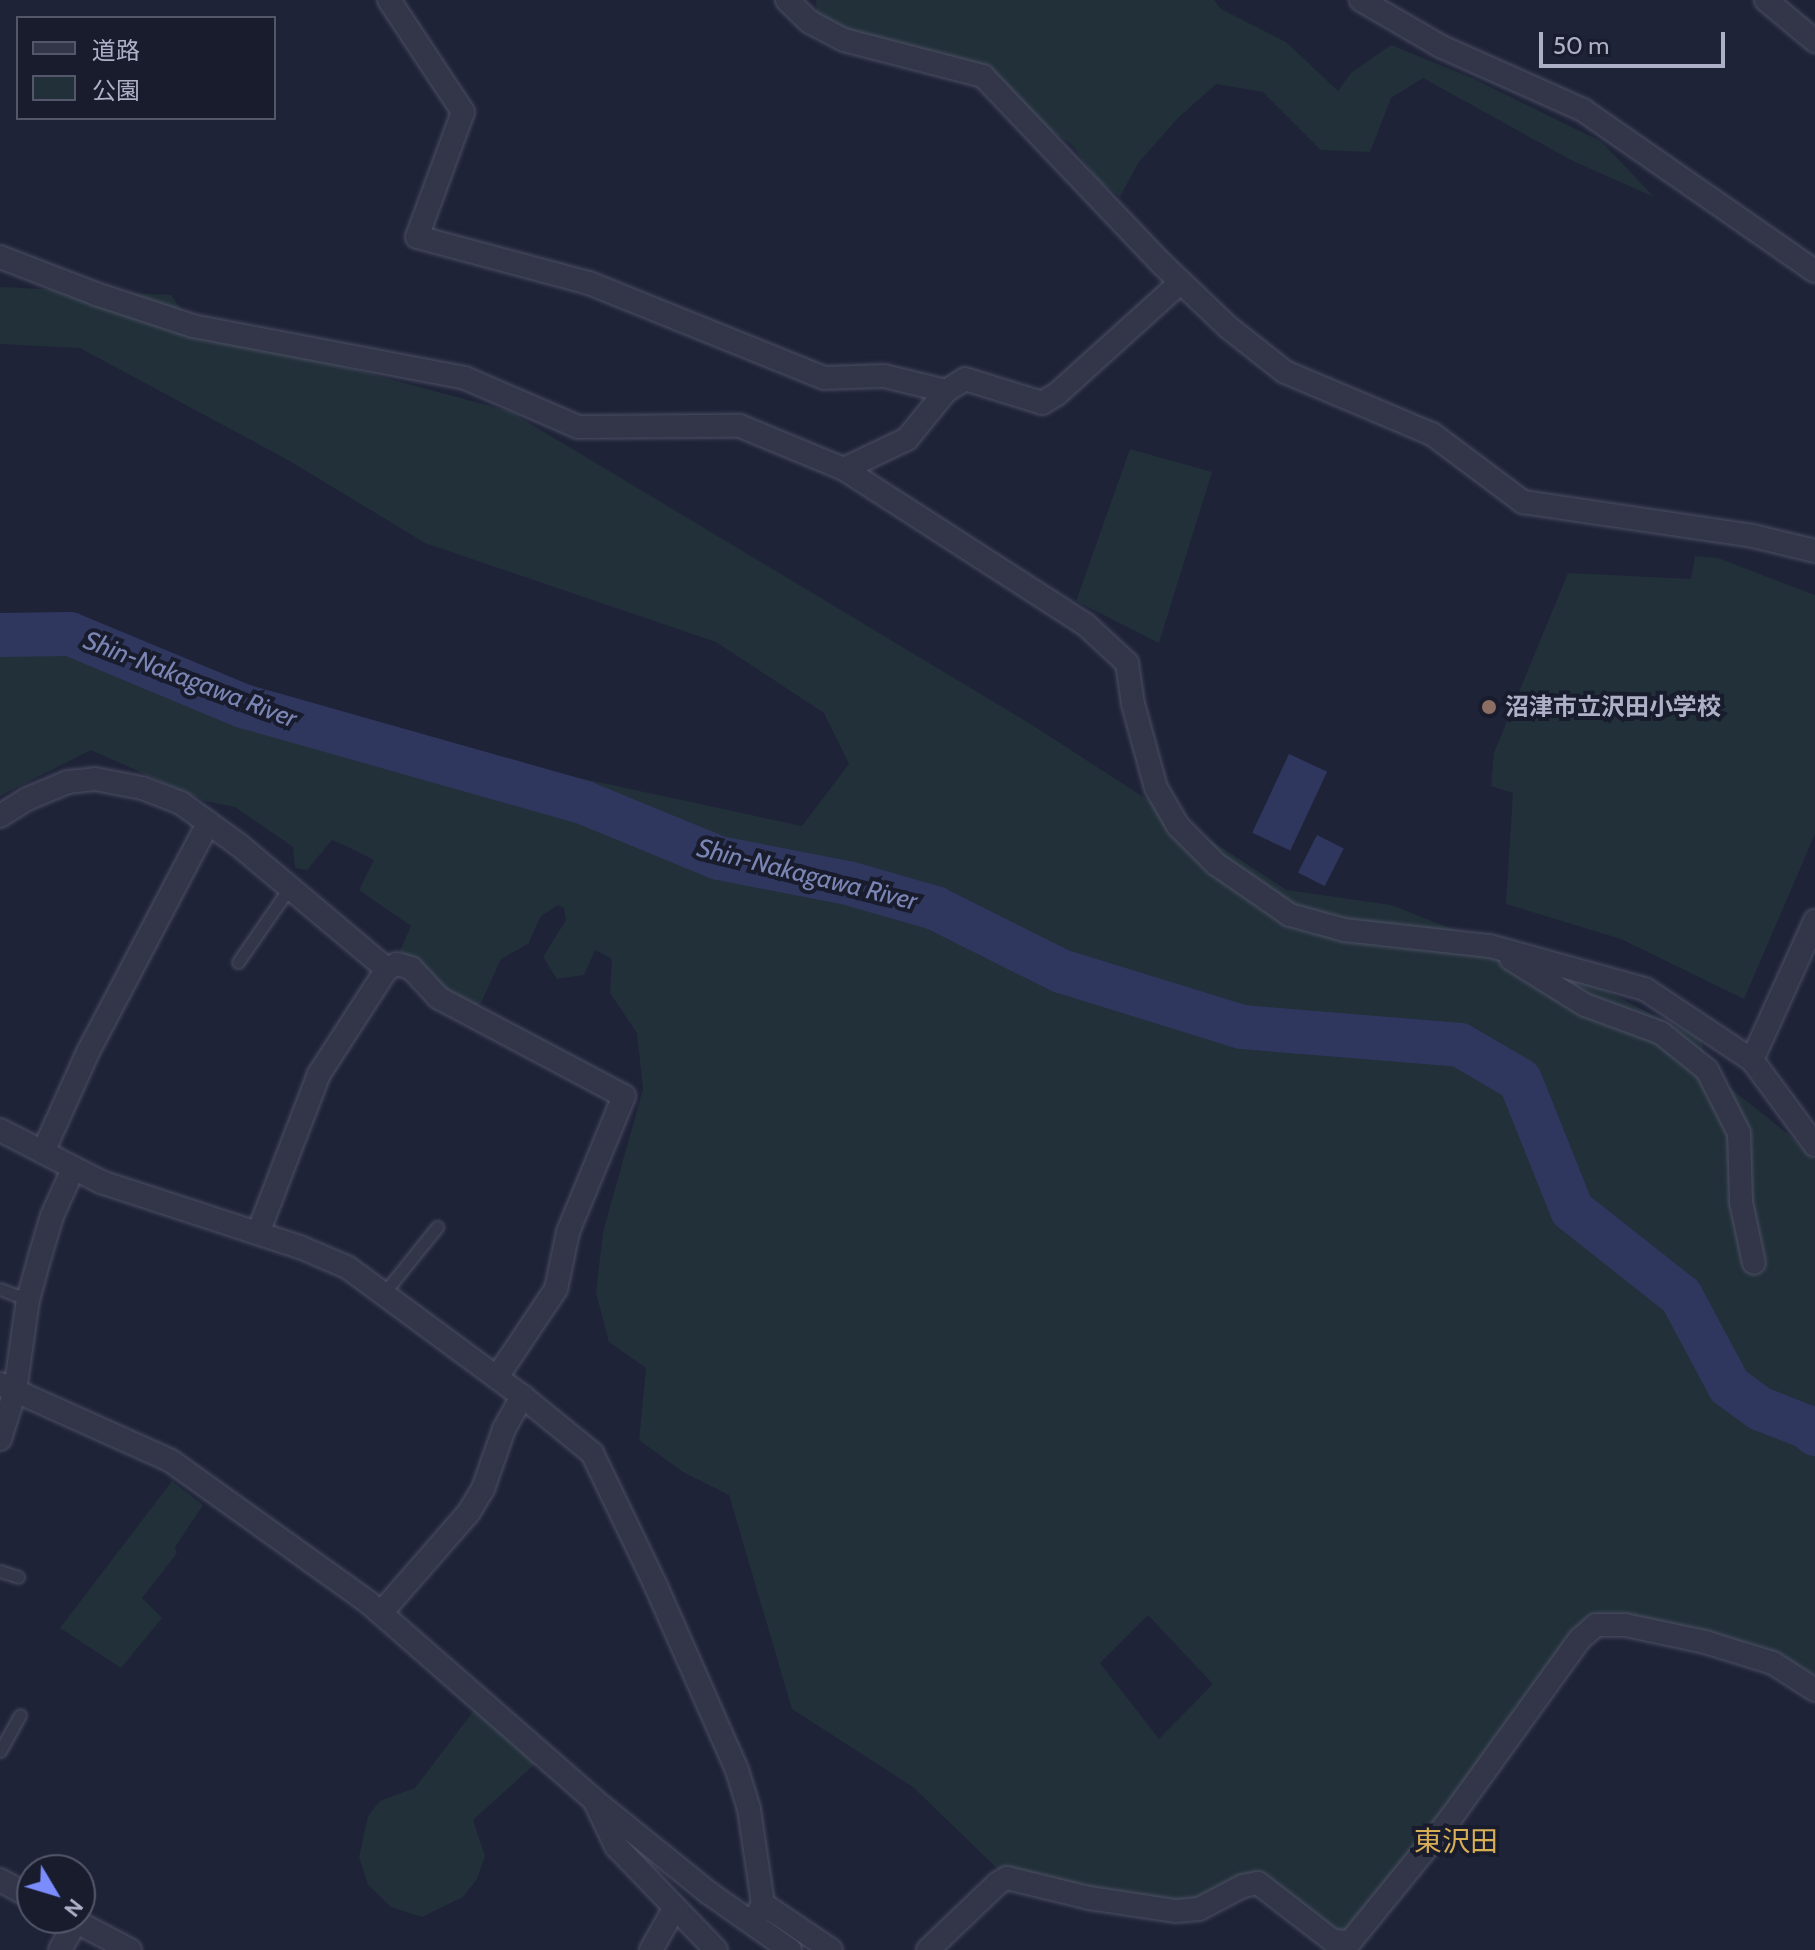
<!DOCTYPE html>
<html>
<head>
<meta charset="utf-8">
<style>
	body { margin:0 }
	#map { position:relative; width:1815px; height:1950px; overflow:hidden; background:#1f2338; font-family:Cabin,"Noto Sans JP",sans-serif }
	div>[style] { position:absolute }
	.green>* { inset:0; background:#213039 }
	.water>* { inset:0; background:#30375f; transform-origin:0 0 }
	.river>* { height:44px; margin:-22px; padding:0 22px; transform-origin:22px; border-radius:22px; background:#30375f }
	.roads { filter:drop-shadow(0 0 2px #4d5064) drop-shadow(0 0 2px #4d5064) }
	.lane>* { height:11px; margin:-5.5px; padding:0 5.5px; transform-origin:5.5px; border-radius:5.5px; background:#333649 }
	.street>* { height:22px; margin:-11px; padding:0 11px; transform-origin:11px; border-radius:11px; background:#333649 }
	.dots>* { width:22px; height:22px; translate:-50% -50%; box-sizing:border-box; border:4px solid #181c2d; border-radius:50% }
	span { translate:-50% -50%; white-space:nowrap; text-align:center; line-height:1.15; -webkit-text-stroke:8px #181c2d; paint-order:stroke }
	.poi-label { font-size:24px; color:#adb0c6; font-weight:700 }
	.left { translate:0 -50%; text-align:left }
	.water-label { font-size:26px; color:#7b85b4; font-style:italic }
	.quarter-label { font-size:28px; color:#d8af55 }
	.legend { position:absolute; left:16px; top:16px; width:260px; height:104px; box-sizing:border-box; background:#181c2d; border:2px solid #54576a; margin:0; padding:10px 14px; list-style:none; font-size:24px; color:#adb0c6 }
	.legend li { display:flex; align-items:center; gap:16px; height:40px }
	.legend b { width:40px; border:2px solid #54576a }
	.north { position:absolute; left:16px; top:1854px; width:80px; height:80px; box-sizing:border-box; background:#181c2d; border:2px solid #54576a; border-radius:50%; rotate:128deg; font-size:22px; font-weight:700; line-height:32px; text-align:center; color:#adb0c6 }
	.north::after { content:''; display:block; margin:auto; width:28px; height:36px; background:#7b8cfd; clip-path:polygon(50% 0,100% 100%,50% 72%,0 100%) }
	.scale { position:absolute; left:1539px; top:32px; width:186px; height:36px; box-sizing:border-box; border:4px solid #adb0c6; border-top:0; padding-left:10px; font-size:24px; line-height:28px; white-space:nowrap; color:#adb0c6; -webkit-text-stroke:6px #181c2d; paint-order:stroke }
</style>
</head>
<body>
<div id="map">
	<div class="green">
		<i style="clip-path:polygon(816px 0,1214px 0,1221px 9px,1286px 42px,1338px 91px,1351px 73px,1391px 45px,1472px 78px,1602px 142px,1654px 197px,1573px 161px,1423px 78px,1391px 98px,1370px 152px,1321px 150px,1263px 92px,1216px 84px,1178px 118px,1138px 163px,1120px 197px,1098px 180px,1071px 144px,1017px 109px,977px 74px,851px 42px,817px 13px)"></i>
		<i style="clip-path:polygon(evenodd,0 287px,171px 295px,193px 326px,509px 411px,1029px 723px,1287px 890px,1391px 905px,1590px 983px,1701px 1039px,1707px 1070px,1787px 1133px,1815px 1160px,1815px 1675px,1783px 1657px,1592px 1617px,1350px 1942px,1255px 1891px,1199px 1909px,1007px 1878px,913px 1787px,792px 1709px,729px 1495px,683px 1472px,639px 1440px,646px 1368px,609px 1342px,596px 1293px,603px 1232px,643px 1089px,637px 1033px,610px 993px,612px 959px,595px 950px,584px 975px,557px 979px,543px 957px,566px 920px,564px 908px,558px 905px,541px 916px,528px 944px,501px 959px,481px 1003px,461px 1014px,418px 964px,400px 951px,411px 926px,359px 890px,374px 860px,344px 845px,332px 840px,307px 870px,295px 868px,293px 847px,235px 807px,205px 801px,91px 750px,0 796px,0 648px,20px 637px,65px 627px,138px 644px,398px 739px,802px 826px,849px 764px,824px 713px,716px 642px,425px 543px,288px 460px,80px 348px,0 344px,0 287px,1148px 1615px,1213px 1684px,1159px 1739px,1100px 1663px,1148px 1615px)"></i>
		<i style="clip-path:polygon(1130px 449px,1212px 472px,1159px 643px,1076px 601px)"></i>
		<i style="clip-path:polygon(1695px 556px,1718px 558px,1815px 595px,1815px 834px,1744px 999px,1621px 939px,1506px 904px,1513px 793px,1491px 786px,1494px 753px,1568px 573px,1691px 579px)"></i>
		<i style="clip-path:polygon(172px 1481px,203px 1505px,175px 1547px,177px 1553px,142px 1598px,162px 1618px,121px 1668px,60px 1628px)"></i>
		<i style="clip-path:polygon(475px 1709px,535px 1764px,473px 1820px,485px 1856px,477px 1879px,463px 1897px,422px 1917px,391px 1907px,368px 1885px,359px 1857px,368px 1816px,380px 1801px,415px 1788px)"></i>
	</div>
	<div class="water">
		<i style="left:1289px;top:754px;width:42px;height:87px;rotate:25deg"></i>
		<i style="left:1317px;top:835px;width:30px;height:42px;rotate:27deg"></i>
	</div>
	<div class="river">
		<i style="left:0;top:635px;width:70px;rotate:-0.8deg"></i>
		<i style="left:70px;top:634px;width:187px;rotate:22.6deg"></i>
		<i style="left:243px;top:706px;width:355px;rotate:15.8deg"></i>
		<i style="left:585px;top:803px;width:145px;rotate:22.3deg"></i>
		<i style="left:719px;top:858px;width:131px;rotate:11deg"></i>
		<i style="left:848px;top:883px;width:91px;rotate:16deg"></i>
		<i style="left:935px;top:908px;width:141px;rotate:26.6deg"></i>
		<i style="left:1061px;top:971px;width:189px;rotate:17.2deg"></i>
		<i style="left:1242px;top:1027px;width:219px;rotate:4.7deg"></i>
		<i style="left:1460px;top:1045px;width:69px;rotate:30.3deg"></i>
		<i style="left:1520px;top:1080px;width:140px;rotate:68.2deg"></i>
		<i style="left:1572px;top:1210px;width:139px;rotate:38.3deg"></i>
		<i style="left:1681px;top:1296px;width:102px;rotate:61.9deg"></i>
		<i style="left:1729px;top:1386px;width:39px;rotate:36deg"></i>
		<i style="left:1761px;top:1409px;width:49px;rotate:21.4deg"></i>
		<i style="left:1807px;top:1427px;width:11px;rotate:41deg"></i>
	</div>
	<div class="roads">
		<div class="lane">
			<i style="left:238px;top:962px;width:91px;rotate:-55.3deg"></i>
			<i style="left:0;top:1289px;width:30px;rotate:21deg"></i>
			<i style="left:384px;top:1293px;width:85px;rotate:-51.2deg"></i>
			<i style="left:0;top:1571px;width:19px;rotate:18deg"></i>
			<i style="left:0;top:1751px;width:41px;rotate:-60.9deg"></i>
		</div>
		<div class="street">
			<i style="left:389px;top:0;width:134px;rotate:56.5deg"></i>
			<i style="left:463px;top:112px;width:133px;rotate:110.2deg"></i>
			<i style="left:417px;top:237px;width:178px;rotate:15deg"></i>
			<i style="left:589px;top:283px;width:253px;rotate:22deg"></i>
			<i style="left:824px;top:378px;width:60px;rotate:-1.9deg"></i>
			<i style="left:884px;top:376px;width:64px;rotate:13.6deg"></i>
			<i style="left:787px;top:0;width:32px;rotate:44deg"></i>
			<i style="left:810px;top:22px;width:38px;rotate:28deg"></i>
			<i style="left:844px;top:40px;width:144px;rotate:14.5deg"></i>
			<i style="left:983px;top:76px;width:258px;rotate:46.4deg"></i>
			<i style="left:1161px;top:263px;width:93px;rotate:43.7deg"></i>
			<i style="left:1228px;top:327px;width:73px;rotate:38.3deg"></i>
			<i style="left:1285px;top:372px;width:160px;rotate:22.9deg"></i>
			<i style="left:1432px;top:434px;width:114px;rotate:36.8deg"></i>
			<i style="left:1523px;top:502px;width:232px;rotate:8.4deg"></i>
			<i style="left:1753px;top:536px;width:64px;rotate:13.6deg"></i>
			<i style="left:1361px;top:0;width:91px;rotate:30.2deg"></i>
			<i style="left:1440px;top:46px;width:157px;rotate:24.1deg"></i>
			<i style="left:1583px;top:110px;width:282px;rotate:34.8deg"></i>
			<i style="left:1766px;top:0;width:64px;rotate:39.9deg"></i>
			<i style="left:0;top:257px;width:103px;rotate:21.1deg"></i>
			<i style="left:96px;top:294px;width:102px;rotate:18.3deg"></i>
			<i style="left:193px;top:326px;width:277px;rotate:10.8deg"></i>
			<i style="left:465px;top:378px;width:123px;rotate:23.4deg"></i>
			<i style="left:578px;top:427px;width:162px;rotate:-0.4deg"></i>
			<i style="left:740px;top:426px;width:113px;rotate:22.5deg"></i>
			<i style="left:844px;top:469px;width:288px;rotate:32.8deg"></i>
			<i style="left:1086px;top:625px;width:56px;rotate:42.8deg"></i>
			<i style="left:1127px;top:663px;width:41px;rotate:81.7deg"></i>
			<i style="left:1133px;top:704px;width:87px;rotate:74.7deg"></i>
			<i style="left:1156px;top:788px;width:44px;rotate:59.9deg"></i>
			<i style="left:1178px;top:826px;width:54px;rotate:45deg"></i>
			<i style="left:1216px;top:864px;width:90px;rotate:34.6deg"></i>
			<i style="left:1290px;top:915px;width:56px;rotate:15.5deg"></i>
			<i style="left:1344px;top:930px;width:147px;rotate:6.3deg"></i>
			<i style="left:1490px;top:946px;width:161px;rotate:15.5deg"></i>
			<i style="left:1645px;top:989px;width:128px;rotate:33.6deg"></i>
			<i style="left:1752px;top:1060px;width:106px;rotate:53.5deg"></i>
			<i style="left:844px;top:469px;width:70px;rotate:-25.5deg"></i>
			<i style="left:907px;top:439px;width:62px;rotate:-50.9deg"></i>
			<i style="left:946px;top:391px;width:22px;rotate:-32deg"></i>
			<i style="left:965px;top:379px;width:81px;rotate:17.3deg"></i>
			<i style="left:1042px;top:403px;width:17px;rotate:-31deg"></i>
			<i style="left:1057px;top:394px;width:167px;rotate:-42.1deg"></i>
			<i style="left:0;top:816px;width:32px;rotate:-32deg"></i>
			<i style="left:27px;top:799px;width:44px;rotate:-22.5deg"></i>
			<i style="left:68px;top:782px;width:27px;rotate:-6deg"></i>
			<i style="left:95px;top:779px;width:48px;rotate:10.8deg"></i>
			<i style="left:142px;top:788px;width:42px;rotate:21deg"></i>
			<i style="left:181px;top:803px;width:72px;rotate:35.9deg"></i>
			<i style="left:239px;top:845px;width:193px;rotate:40deg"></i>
			<i style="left:387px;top:969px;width:11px;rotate:-27deg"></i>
			<i style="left:397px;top:964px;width:15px;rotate:16deg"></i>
			<i style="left:411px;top:968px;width:41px;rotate:47deg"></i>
			<i style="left:439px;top:998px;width:209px;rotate:27.9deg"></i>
			<i style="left:624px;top:1096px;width:147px;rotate:112.4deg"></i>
			<i style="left:568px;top:1232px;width:58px;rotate:101.9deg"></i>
			<i style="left:556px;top:1289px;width:106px;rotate:123.8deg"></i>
			<i style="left:1511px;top:959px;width:87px;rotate:31.9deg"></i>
			<i style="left:1585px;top:1005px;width:81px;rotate:20.2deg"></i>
			<i style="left:1661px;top:1033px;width:59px;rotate:38.8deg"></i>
			<i style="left:1707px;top:1070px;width:71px;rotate:63.1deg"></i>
			<i style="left:1739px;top:1133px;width:69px;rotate:88.3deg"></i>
			<i style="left:1741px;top:1202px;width:62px;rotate:78deg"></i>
			<i style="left:1752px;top:1060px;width:153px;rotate:-65.6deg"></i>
			<i style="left:0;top:1130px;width:114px;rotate:27.2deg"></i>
			<i style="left:101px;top:1182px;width:209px;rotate:18.1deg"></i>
			<i style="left:300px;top:1247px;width:51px;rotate:23.1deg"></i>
			<i style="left:347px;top:1267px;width:217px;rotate:36.4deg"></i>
			<i style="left:522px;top:1396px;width:90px;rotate:39.2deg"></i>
			<i style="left:592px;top:1453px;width:145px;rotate:64.3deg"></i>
			<i style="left:655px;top:1584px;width:203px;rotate:66.2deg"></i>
			<i style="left:737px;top:1770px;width:41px;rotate:72.9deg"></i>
			<i style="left:749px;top:1809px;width:96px;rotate:81.6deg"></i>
			<i style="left:763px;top:1904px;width:19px;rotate:118deg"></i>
			<i style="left:43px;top:1152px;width:110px;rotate:-65.8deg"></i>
			<i style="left:88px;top:1052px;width:259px;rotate:-62.3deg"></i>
			<i style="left:258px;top:1233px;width:170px;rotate:-69deg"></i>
			<i style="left:319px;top:1074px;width:125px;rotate:-57.1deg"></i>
			<i style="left:0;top:1384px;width:188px;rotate:24.2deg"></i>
			<i style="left:171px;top:1461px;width:242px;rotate:35.6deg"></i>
			<i style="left:368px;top:1602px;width:300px;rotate:41.2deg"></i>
			<i style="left:594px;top:1800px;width:148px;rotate:39deg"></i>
			<i style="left:709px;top:1893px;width:99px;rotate:35.1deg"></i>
			<i style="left:0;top:1439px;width:50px;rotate:-72.6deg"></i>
			<i style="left:15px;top:1391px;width:92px;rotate:-81.9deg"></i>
			<i style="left:28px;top:1300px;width:46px;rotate:-74.7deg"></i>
			<i style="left:40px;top:1256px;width:42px;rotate:-73.3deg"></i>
			<i style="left:52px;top:1216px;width:51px;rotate:-65.9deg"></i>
			<i style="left:381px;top:1613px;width:134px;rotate:-48.9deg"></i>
			<i style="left:469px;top:1512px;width:27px;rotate:-59deg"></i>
			<i style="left:483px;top:1489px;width:64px;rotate:-70.7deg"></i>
			<i style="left:504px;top:1429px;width:38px;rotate:-61deg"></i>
			<i style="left:596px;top:1804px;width:47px;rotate:64.5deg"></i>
			<i style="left:616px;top:1846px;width:144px;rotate:46.1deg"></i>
			<i style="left:0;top:1880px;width:37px;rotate:29deg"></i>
			<i style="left:763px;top:1904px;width:82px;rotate:34.1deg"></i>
			<i style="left:69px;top:1918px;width:69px;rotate:27.7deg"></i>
			<i style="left:60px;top:1950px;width:33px;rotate:-61deg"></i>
			<i style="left:651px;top:1950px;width:47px;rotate:-60.7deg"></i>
			<i style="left:928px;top:1950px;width:97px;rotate:-43.7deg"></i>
			<i style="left:998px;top:1883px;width:10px;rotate:-29deg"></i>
			<i style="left:1007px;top:1878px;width:84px;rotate:13.7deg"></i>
			<i style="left:1089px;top:1898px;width:88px;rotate:8.5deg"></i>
			<i style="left:1176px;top:1911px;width:23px;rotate:-5deg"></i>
			<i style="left:1199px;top:1909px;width:50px;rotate:-27.6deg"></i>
			<i style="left:1243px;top:1886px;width:15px;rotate:-11deg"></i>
			<i style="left:1258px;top:1883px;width:95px;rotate:37.7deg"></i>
			<i style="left:1333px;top:1941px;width:17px;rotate:3deg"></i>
			<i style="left:1350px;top:1942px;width:159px;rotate:-50.9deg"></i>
			<i style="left:1450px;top:1819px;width:222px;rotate:-54.2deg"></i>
			<i style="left:1580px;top:1639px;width:21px;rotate:-41deg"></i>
			<i style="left:1596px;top:1625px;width:29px"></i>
			<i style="left:1625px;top:1625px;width:82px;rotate:12deg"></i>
			<i style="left:1705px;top:1642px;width:71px;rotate:17.2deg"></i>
			<i style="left:1773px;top:1663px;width:50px;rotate:32.7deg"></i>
		</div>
	</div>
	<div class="dots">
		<i style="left:1489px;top:707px;background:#8d6e63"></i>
	</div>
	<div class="poi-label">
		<span class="left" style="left:1505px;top:707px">沼津市立沢田小学校</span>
	</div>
	<div class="water-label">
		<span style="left:190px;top:680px;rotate:21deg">Shin-Nakagawa River</span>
		<span style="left:807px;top:875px;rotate:14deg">Shin-Nakagawa River</span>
	</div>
	<div class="quarter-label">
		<span style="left:1456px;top:1841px">東沢田</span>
	</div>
	<ul class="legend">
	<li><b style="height:10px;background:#333649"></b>道路</li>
	<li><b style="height:22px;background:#213039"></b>公園</li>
	</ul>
	<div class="north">N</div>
	<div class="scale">50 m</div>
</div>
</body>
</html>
